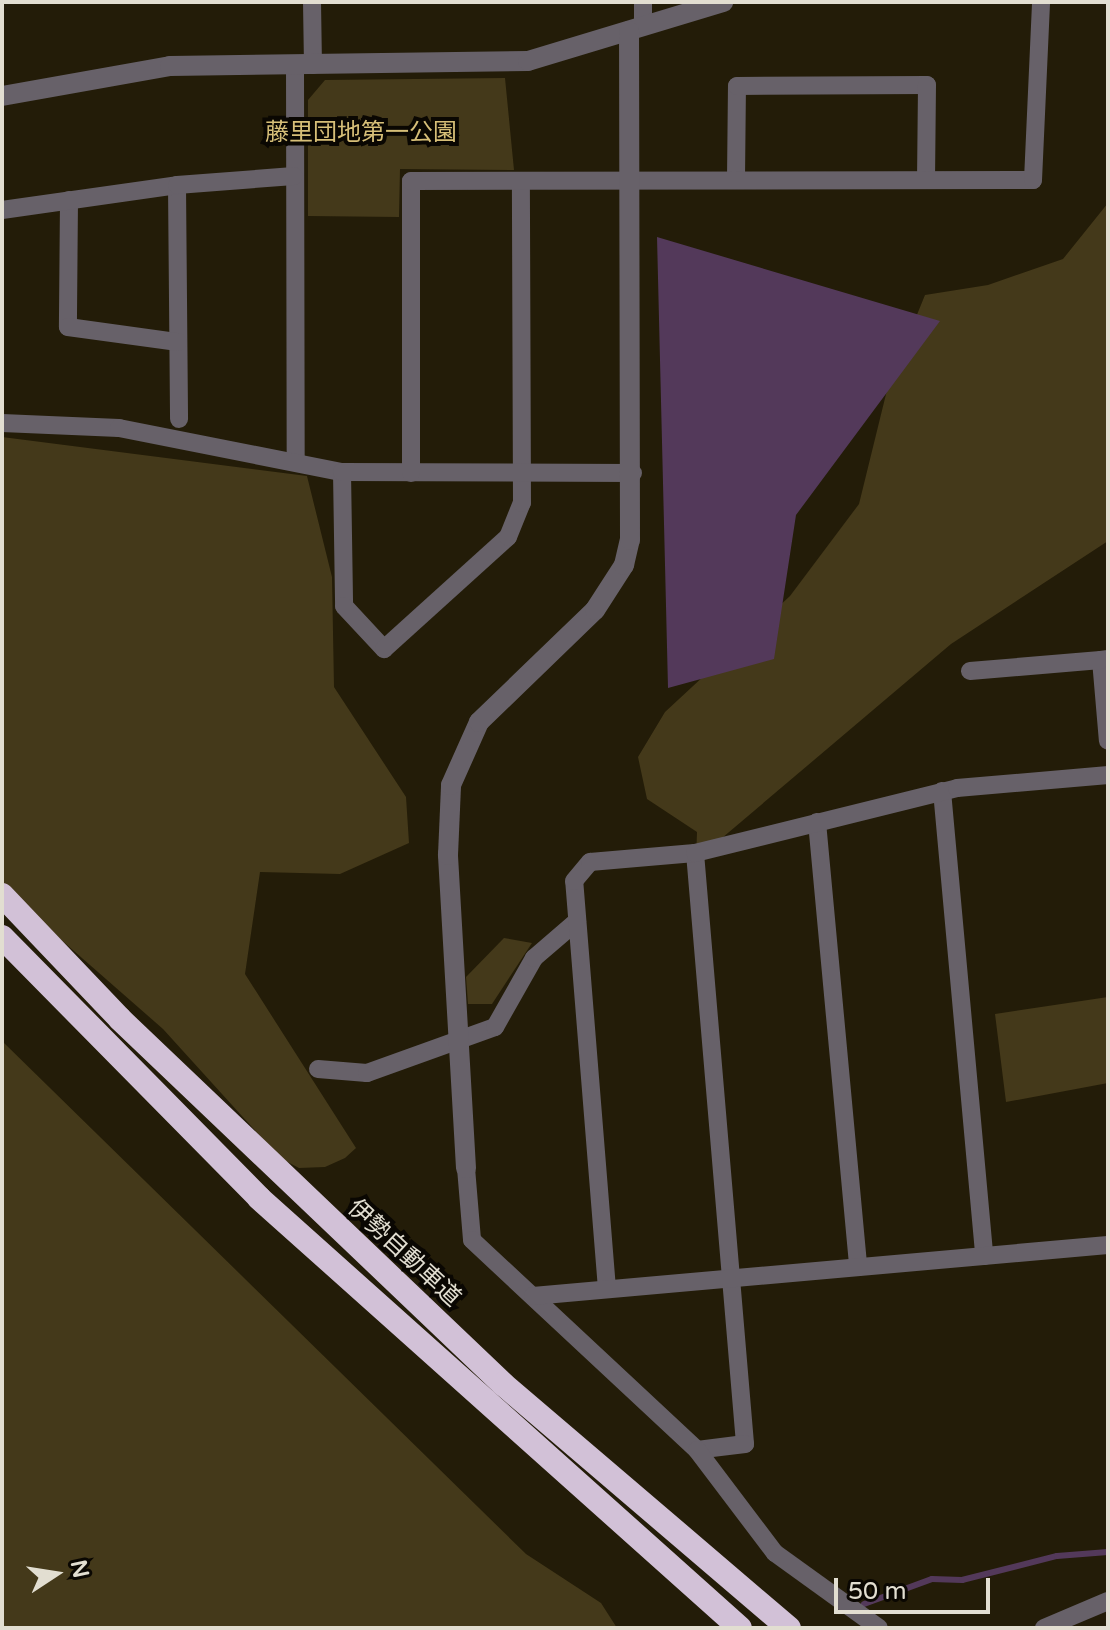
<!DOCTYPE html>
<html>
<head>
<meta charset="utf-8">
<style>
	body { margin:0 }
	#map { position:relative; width:1110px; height:1630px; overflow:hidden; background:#231c08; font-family:"Varela Round","Noto Sans JP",sans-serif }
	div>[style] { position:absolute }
	.green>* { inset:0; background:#44391a }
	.water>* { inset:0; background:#53395a }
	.stream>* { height:6px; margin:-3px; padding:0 3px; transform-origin:3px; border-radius:3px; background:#53395a }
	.minor>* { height:18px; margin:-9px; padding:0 9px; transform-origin:9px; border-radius:9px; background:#676169 }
	.tertiary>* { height:20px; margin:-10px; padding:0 10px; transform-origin:10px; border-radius:10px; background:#676169 }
	.motorway>* { height:24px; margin:-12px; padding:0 12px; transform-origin:12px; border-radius:12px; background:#d2c1d7 }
	span { translate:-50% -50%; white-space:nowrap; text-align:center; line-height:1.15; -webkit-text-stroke:8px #0a0702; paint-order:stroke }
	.park-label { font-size:24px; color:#d7bf78 }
	.street-label { font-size:24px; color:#e2ded1 }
	.frame { position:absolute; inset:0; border:4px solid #e2ded1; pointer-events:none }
	.north { position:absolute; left:16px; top:1534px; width:80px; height:80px; -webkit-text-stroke:6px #0a0702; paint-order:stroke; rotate:78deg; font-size:22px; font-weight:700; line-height:32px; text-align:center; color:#e2ded1 }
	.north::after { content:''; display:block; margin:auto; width:28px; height:36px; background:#e2ded1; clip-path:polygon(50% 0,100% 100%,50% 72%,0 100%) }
	.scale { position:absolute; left:834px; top:1578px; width:156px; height:36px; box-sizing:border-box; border:4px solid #e2ded1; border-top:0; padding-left:10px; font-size:24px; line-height:28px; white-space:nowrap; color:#e2ded1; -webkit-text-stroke:6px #0a0702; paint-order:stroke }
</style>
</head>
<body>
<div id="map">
	<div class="green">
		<i style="clip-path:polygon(505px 78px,514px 170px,400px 169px,399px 217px,308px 216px,308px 100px,325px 80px)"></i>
		<i style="clip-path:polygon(1108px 203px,1108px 541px,951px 644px,696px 860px,697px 832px,647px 799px,638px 757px,665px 712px,790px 596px,859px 504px,888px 386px,925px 295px,988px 285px,1063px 259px)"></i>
		<i style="clip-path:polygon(2px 437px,307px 476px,332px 577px,334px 687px,406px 797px,409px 843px,340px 874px,260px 872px,245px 974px,356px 1148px,345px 1158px,325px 1167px,299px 1168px,280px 1158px,163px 1029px,2px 888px)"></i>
		<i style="clip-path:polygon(504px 938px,532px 943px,492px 1004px,468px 1004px,466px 977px)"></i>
		<i style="clip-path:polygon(1108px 997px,1108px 1083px,1006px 1102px,995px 1014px)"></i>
		<i style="clip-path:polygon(2px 1041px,526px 1554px,601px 1603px,617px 1628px,2px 1628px)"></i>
	</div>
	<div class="water">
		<i style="clip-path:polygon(657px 237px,940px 321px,796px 515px,774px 659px,668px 688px)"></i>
	</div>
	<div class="stream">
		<i style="left:864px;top:1604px;width:72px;rotate:-20.2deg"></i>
		<i style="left:932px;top:1579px;width:30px;rotate:2deg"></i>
		<i style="left:962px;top:1580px;width:98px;rotate:-14.2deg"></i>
		<i style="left:1057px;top:1556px;width:51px;rotate:-4.5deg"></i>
	</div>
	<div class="minor">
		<i style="left:312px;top:2px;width:63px;rotate:89.1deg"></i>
		<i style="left:643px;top:2px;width:24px;rotate:90deg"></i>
		<i style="left:295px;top:67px;width:392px;rotate:89.9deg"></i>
		<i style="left:736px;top:179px;width:93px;rotate:-89.4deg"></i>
		<i style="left:737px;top:86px;width:190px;rotate:-0.3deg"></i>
		<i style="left:927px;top:85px;width:94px;rotate:90.6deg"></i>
		<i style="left:177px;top:185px;width:234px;rotate:89.5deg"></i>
		<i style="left:69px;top:200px;width:127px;rotate:90.5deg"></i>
		<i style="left:68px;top:327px;width:111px;rotate:7.8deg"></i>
		<i style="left:2px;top:210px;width:177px;rotate:-8.1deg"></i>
		<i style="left:177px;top:185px;width:117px;rotate:-4.4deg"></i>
		<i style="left:2px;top:423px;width:117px;rotate:2.4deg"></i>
		<i style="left:119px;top:428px;width:227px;rotate:11.2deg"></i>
		<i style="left:342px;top:472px;width:134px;rotate:89.1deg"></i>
		<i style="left:344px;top:606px;width:59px;rotate:47.1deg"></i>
		<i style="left:384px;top:649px;width:167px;rotate:-42.1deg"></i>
		<i style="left:508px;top:537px;width:37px;rotate:-68deg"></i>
		<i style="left:522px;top:503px;width:321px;rotate:-90.2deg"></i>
		<i style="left:342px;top:472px;width:291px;rotate:0.2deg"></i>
		<i style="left:411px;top:473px;width:292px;rotate:-90deg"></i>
		<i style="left:411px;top:181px;width:622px;rotate:-0.09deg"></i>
		<i style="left:1033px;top:180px;width:178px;rotate:-87.4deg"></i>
		<i style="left:1108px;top:659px;width:7px;rotate:172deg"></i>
		<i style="left:1101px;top:660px;width:81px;rotate:85.1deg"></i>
		<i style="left:970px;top:671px;width:131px;rotate:-4.8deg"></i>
		<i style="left:942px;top:791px;width:467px;rotate:84.8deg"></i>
		<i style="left:817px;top:822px;width:447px;rotate:84.7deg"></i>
		<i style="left:695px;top:853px;width:593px;rotate:85.16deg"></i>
		<i style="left:745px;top:1444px;width:48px;rotate:172.9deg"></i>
		<i style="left:318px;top:1069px;width:49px;rotate:4.7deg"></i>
		<i style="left:367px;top:1073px;width:136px;rotate:-19.8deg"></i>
		<i style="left:495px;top:1027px;width:79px;rotate:-60.5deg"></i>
		<i style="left:534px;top:958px;width:57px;rotate:-40.7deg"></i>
		<i style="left:466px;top:1168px;width:72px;rotate:85.2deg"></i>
		<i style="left:472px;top:1240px;width:308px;rotate:43deg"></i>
		<i style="left:697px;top:1450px;width:129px;rotate:52.9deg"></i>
		<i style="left:775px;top:1553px;width:128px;rotate:35.8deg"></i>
		<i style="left:607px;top:1289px;width:409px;rotate:-94.6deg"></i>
		<i style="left:574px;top:881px;width:25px;rotate:-50deg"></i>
		<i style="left:590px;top:862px;width:105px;rotate:-4.9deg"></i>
		<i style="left:695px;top:853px;width:270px;rotate:-13.9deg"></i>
		<i style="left:957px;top:788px;width:152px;rotate:-4.9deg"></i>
		<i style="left:533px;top:1296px;width:577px;rotate:-5.07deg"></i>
		<i style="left:1044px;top:1628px;width:69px;rotate:-22.9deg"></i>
	</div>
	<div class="tertiary">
		<i style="left:2px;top:96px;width:171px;rotate:-10.1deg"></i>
		<i style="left:170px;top:66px;width:358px;rotate:-0.8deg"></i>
		<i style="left:528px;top:61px;width:204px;rotate:-16.8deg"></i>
		<i style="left:466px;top:1168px;width:314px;rotate:-93.3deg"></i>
		<i style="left:448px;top:855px;width:70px;rotate:-87.5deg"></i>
		<i style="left:451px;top:785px;width:69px;rotate:-66deg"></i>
		<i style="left:479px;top:722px;width:161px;rotate:-44deg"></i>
		<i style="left:595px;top:610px;width:54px;rotate:-57.2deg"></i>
		<i style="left:624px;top:565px;width:26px;rotate:-77deg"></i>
		<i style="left:630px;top:540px;width:509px;rotate:-90.11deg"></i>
	</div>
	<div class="motorway">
		<i style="left:2px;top:895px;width:171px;rotate:46.4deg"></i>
		<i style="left:120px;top:1019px;width:529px;rotate:43.62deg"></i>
		<i style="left:503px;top:1384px;width:376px;rotate:40.5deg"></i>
		<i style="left:2px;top:937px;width:366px;rotate:45.4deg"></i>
		<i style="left:259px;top:1198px;width:645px;rotate:41.8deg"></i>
	</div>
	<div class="park-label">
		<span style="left:361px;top:133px">藤里団地第一公園</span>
	</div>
	<div class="street-label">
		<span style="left:404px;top:1253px;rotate:43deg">伊勢自動車道</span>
	</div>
	<div class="frame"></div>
	<div class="north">N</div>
	<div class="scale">50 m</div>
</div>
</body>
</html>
